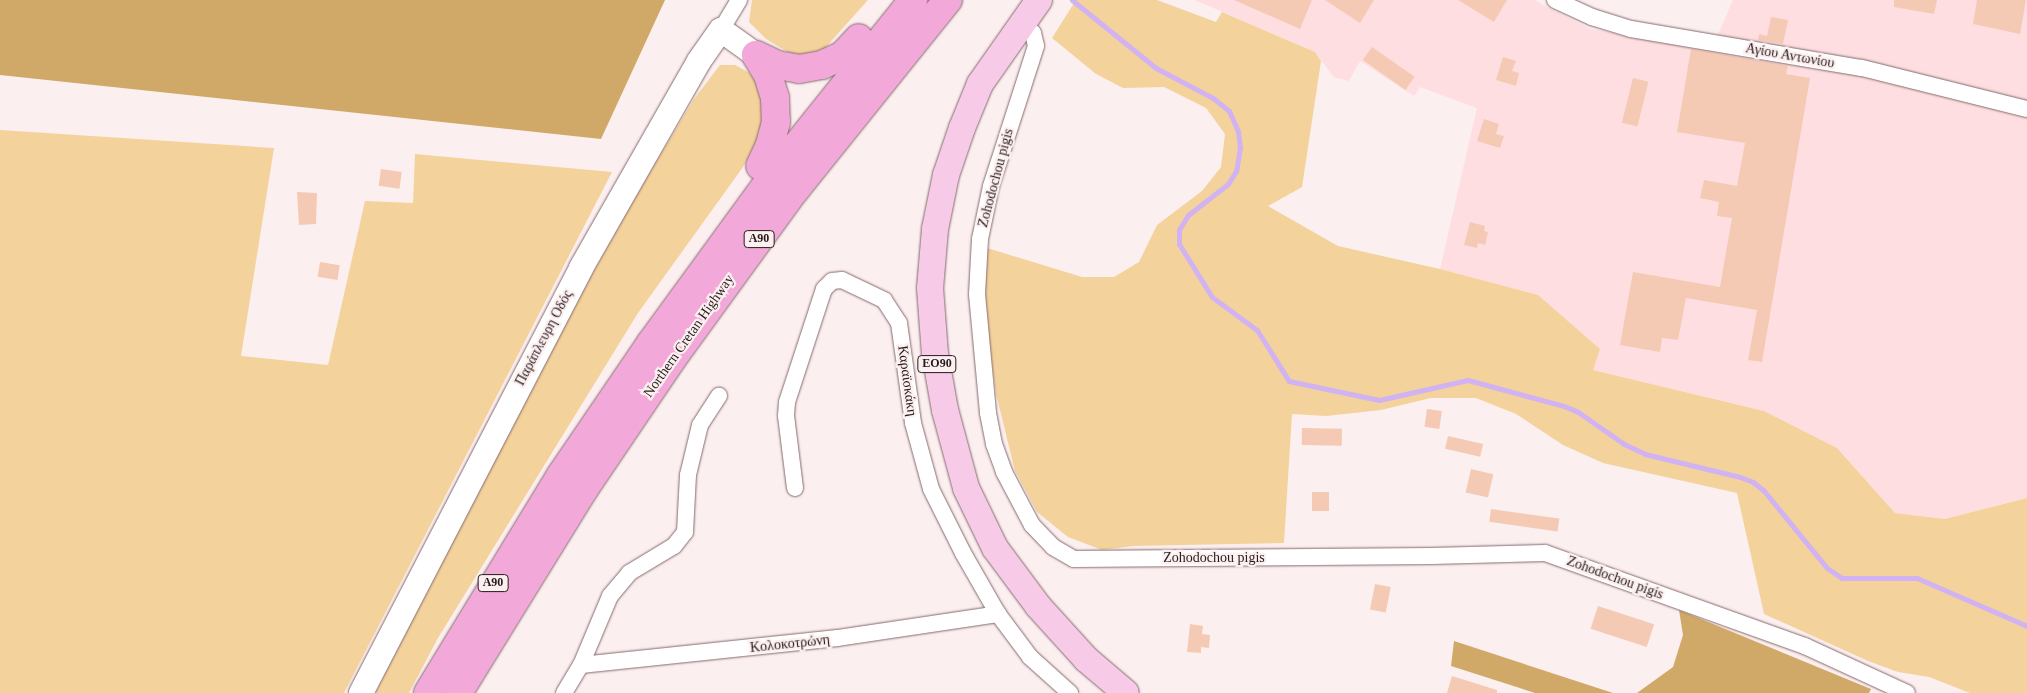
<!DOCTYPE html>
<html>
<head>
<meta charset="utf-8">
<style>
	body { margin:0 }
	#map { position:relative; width:2027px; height:693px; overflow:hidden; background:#fceff0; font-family:"Times New Roman",serif }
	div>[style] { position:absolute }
	.built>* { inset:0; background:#fedee0 }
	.green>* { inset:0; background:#f4d29c }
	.forest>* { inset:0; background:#d0a968 }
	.stream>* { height:5px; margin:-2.5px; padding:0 2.5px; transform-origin:2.5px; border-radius:2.5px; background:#d1b2f2 }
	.building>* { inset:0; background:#f5cab5; transform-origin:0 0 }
	.roads { filter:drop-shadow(0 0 1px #846a6c) drop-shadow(0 0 1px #846a6c) }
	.street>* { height:16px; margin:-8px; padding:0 8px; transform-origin:8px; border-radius:8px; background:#fff }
	.secondary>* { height:24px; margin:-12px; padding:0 12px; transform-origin:12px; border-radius:12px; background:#fff }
	.primary>* { height:26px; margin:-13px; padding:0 13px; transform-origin:13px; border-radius:13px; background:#f7cbe8 }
	.highway>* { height:28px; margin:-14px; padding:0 14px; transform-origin:14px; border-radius:14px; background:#f2a9d9 }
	span { translate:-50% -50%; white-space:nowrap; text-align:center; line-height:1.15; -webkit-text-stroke:4.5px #fceff0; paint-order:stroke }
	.shield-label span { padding:1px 4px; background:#fceff0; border:1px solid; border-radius:4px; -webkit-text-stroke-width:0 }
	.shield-label { font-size:12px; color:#261b1c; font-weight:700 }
	.street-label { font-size:14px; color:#261b1c }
</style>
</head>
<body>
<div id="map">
	<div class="built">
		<i style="clip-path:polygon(1195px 0,1534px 0,1590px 29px,1712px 48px,1733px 0,2027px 0,2027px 498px,1945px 519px,1895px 513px,1837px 448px,1764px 411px,1593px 370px,1538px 295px,1440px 269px,1477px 108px,1420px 87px,1414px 96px,1360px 61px,1349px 81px,1334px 77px,1315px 52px)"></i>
	</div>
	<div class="green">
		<i style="clip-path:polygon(752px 0,868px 0,825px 48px,806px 56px,791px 54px,766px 39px,749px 22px)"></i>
		<i style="clip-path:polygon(1076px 0,1157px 0,1216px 22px,1222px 12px,1315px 52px,1321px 61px,1302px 187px,1268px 206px,1338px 246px,1440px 269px,1538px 295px,1600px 349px,1593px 370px,1764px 411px,1837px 448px,1895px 513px,1945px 519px,2027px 498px,2027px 693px,1970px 693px,1929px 677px,1898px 672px,1868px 661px,1764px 614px,1737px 493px,1603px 463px,1563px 445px,1516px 414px,1476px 398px,1431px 398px,1381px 410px,1326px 416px,1292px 414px,1284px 543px,1133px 546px,1102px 550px,1068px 537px,1037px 512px,1015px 471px,996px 394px,985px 313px,987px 248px,1082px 277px,1114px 277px,1139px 262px,1157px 225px,1202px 191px,1221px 167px,1225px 134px,1206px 108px,1164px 87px,1123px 88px,1096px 74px,1052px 38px)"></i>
		<i style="clip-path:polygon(720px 65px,735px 65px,748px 72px,759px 84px,764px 99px,762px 131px,743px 167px,638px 313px,438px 638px,409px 693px,375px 693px,555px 340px,639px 190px,694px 99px)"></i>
		<i style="clip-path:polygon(0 130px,274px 148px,241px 356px,328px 365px,365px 201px,413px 203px,415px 154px,612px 172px,344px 693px,0 693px)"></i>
	</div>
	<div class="forest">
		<i style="clip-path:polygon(0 0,665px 0,601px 139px,0 75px)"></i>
		<i style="clip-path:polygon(1679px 610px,1871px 689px,1869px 693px,1637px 693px,1673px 667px,1683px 635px)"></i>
		<i style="clip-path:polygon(1454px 641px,1613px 693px,1535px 693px,1451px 666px)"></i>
	</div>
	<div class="stream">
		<i style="left:1072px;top:0;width:108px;rotate:39deg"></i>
		<i style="left:1156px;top:68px;width:64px;rotate:27.8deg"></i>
		<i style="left:1213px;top:98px;width:21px;rotate:39deg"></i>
		<i style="left:1229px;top:111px;width:22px;rotate:66deg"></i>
		<i style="left:1238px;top:131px;width:16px;rotate:83deg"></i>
		<i style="left:1240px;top:147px;width:24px;rotate:99deg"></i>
		<i style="left:1236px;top:171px;width:15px;rotate:122deg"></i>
		<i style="left:1228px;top:184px;width:51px;rotate:142.2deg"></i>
		<i style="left:1188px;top:215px;width:17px;rotate:121deg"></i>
		<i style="left:1179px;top:230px;width:14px;rotate:90deg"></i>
		<i style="left:1179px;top:244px;width:62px;rotate:58.1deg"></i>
		<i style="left:1212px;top:297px;width:56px;rotate:36.3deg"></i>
		<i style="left:1257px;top:330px;width:60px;rotate:57.9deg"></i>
		<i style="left:1289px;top:381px;width:92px;rotate:11.9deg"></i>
		<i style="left:1379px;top:400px;width:91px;rotate:-12.7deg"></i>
		<i style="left:1468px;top:380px;width:99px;rotate:15.2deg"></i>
		<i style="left:1564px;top:406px;width:15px;rotate:23deg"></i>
		<i style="left:1578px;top:412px;width:56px;rotate:34.8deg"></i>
		<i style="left:1624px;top:444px;width:23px;rotate:25deg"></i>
		<i style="left:1645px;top:454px;width:98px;rotate:13.6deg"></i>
		<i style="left:1740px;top:477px;width:14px;rotate:21deg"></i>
		<i style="left:1753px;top:482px;width:14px;rotate:39deg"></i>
		<i style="left:1764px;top:491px;width:99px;rotate:50.7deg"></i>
		<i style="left:1827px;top:568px;width:18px;rotate:34deg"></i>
		<i style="left:1842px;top:578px;width:75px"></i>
		<i style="left:1917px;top:578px;width:120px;rotate:23.6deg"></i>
	</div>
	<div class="building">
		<i style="clip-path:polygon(1234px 0,1312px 0,1300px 29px)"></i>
		<i style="clip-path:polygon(1325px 0,1374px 0,1360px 23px)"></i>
		<i style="clip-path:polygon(1458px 0,1507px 0,1494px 22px)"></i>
		<i style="clip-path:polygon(1894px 0,1937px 0,1934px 14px,1894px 7px)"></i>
		<i style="clip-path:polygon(1977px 0,2026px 0,2020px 34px,1973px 24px)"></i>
		<i style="clip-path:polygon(1771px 17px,1788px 20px,1783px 44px,1758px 40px,1759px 34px,1767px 36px)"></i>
		<i style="left:1372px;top:47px;width:52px;height:16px;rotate:35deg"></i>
		<i style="clip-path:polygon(1691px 49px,1788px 66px,1786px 74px,1810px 78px,1762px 362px,1748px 360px,1757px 310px,1686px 298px,1678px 340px,1662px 338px,1660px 352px,1620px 345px,1633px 272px,1720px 287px,1732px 218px,1717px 216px,1719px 202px,1700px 198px,1704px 180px,1737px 186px,1745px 143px,1677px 132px)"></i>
		<i style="clip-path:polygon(1503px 57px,1516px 61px,1512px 71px,1519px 73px,1516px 86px,1496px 80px)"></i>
		<i style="left:1633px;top:78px;width:16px;height:46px;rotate:14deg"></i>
		<i style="clip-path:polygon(1484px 119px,1499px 124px,1496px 134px,1504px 136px,1500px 148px,1477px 141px)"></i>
		<i style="left:381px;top:169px;width:21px;height:17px;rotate:8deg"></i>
		<i style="clip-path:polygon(297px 192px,317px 193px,316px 224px,299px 225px)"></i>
		<i style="clip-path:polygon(1470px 222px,1485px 226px,1484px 231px,1488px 232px,1485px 245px,1478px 243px,1477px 248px,1464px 245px)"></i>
		<i style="left:320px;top:262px;width:20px;height:15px;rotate:9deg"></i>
		<i style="left:1427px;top:409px;width:15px;height:18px;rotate:8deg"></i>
		<i style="left:1302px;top:428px;width:40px;height:17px;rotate:1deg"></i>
		<i style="left:1448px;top:436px;width:36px;height:13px;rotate:13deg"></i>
		<i style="left:1471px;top:469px;width:23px;height:24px;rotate:13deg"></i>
		<i style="left:1312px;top:492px;width:17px;height:19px"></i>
		<i style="left:1491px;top:509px;width:69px;height:13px;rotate:8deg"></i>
		<i style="left:1375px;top:584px;width:16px;height:26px;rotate:11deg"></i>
		<i style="left:1598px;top:606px;width:59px;height:24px;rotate:18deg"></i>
		<i style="clip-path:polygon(1190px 624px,1203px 626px,1202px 634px,1210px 635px,1209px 648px,1201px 647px,1201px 653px,1187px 652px)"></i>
		<i style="clip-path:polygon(1452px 676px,1497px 690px,1497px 693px,1447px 693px)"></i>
	</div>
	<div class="roads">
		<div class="street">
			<i style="left:1555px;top:0;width:41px;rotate:24.7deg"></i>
			<i style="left:1592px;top:17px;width:41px;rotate:17.1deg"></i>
			<i style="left:1631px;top:29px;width:234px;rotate:9.6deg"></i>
			<i style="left:1862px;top:68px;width:170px;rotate:14deg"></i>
			<i style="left:1023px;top:23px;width:14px;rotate:45deg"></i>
			<i style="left:1033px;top:33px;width:13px;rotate:77deg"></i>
			<i style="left:1036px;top:46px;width:147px;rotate:107.8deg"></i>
			<i style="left:991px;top:186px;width:54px;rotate:101.7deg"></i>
			<i style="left:980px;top:239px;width:55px;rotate:93.1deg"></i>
			<i style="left:977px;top:294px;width:120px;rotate:84.7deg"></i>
			<i style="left:988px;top:413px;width:32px;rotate:79deg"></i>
			<i style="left:994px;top:444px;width:30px;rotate:70deg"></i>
			<i style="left:1004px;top:472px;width:60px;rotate:62.2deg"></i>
			<i style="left:1032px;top:525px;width:30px;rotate:46deg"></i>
			<i style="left:1053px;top:547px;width:24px;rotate:30deg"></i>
			<i style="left:1074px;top:559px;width:358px;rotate:-0.5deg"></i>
			<i style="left:1432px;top:556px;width:113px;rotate:-1.5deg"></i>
			<i style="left:1545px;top:553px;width:276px;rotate:19.7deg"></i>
			<i style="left:1805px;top:646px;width:112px;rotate:24.7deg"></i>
			<i style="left:721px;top:30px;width:35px;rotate:-59deg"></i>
			<i style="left:795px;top:488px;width:73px;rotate:-97.1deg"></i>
			<i style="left:786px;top:416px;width:14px;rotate:-86deg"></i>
			<i style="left:787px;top:402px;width:119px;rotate:-71.9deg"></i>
			<i style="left:824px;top:289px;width:11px;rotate:-45deg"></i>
			<i style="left:832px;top:281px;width:10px;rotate:-6deg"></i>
			<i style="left:842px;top:280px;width:47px;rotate:25.5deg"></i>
			<i style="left:884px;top:300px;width:27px;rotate:57deg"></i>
			<i style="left:899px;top:323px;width:101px;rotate:82deg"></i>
			<i style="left:913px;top:423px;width:68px;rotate:74.7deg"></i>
			<i style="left:931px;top:489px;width:72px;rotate:63.4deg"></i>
			<i style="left:963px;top:553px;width:70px;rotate:60.2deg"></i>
			<i style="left:998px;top:614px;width:54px;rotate:53.3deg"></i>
			<i style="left:1030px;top:657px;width:54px;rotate:42deg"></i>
			<i style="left:581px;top:665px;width:258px;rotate:-6deg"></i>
			<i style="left:838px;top:638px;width:162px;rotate:-8.5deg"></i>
			<i style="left:564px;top:693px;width:33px;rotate:-59deg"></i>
			<i style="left:581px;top:665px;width:75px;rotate:-67.2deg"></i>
			<i style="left:610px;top:596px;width:30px;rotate:-50deg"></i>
			<i style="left:629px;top:573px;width:52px;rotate:-31deg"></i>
			<i style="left:674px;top:546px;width:18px;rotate:-52deg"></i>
			<i style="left:685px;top:532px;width:57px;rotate:-87deg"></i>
			<i style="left:688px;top:475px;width:51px;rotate:-76.5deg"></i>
			<i style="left:700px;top:425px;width:35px;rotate:-57deg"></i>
		</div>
		<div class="secondary">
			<i style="left:361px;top:693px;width:479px;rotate:-62.6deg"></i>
			<i style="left:581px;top:268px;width:238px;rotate:-60.3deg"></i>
			<i style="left:699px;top:61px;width:38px;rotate:-55deg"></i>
			<i style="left:721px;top:30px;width:43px;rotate:35.5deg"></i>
		</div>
		<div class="primary">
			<i style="left:1039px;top:0;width:103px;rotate:125.1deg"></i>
			<i style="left:980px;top:84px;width:48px;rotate:112.2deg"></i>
			<i style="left:962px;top:128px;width:50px;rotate:108.8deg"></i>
			<i style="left:946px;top:175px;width:55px;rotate:101.5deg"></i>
			<i style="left:935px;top:229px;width:59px;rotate:94.8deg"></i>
			<i style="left:930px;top:288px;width:66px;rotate:85.7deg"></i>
			<i style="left:935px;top:354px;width:57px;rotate:79.9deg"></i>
			<i style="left:945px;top:410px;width:81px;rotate:74.9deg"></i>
			<i style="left:966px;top:488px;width:67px;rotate:64.2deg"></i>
			<i style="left:995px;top:548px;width:72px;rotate:53.4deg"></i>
			<i style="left:1038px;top:606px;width:72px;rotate:47.8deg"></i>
			<i style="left:1086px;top:659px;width:52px;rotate:40.4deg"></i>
		</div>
		<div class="highway">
			<i style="left:756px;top:55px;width:23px;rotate:59deg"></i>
			<i style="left:768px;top:75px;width:24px;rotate:73deg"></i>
			<i style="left:775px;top:98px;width:24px;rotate:88deg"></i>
			<i style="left:776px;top:122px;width:24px;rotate:105deg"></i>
			<i style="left:770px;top:145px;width:23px;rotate:115deg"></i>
			<i style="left:756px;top:55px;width:23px;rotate:25deg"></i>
			<i style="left:777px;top:65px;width:22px;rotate:10deg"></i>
			<i style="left:799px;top:69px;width:23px;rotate:-10deg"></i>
			<i style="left:822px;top:65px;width:23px;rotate:-25deg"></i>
			<i style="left:843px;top:55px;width:23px;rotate:-47deg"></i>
			<i style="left:428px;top:693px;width:255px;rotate:-58.6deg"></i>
			<i style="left:561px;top:475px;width:160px;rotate:-55.7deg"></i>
			<i style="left:651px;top:343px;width:214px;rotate:-53.9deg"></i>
			<i style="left:777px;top:170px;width:218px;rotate:-51.3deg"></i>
			<i style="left:458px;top:693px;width:240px;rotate:-58.3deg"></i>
			<i style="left:584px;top:489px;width:157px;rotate:-55.9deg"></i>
			<i style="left:672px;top:359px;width:209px;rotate:-54deg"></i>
			<i style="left:795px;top:190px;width:244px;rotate:-51.2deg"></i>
		</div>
	</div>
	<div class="shield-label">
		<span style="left:759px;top:239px">Α90</span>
		<span style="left:937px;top:364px">ΕΟ90</span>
		<span style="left:493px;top:583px">Α90</span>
	</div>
	<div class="street-label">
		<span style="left:1790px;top:56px;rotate:10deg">Αγίου Αντωνίου</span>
		<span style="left:996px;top:178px;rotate:-75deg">Zohodochou pigis</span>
		<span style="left:689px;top:336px;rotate:-55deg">Northern Cretan Highway</span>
		<span style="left:544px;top:338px;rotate:-62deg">Παράπλευρη Οδός</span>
		<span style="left:907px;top:381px;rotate:82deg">Καραϊσκάκη</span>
		<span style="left:1214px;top:558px">Zohodochou pigis</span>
		<span style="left:1615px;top:578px;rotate:20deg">Zohodochou pigis</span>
		<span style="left:790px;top:644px;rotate:-6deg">Κολοκοτρώνη</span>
	</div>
</div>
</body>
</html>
